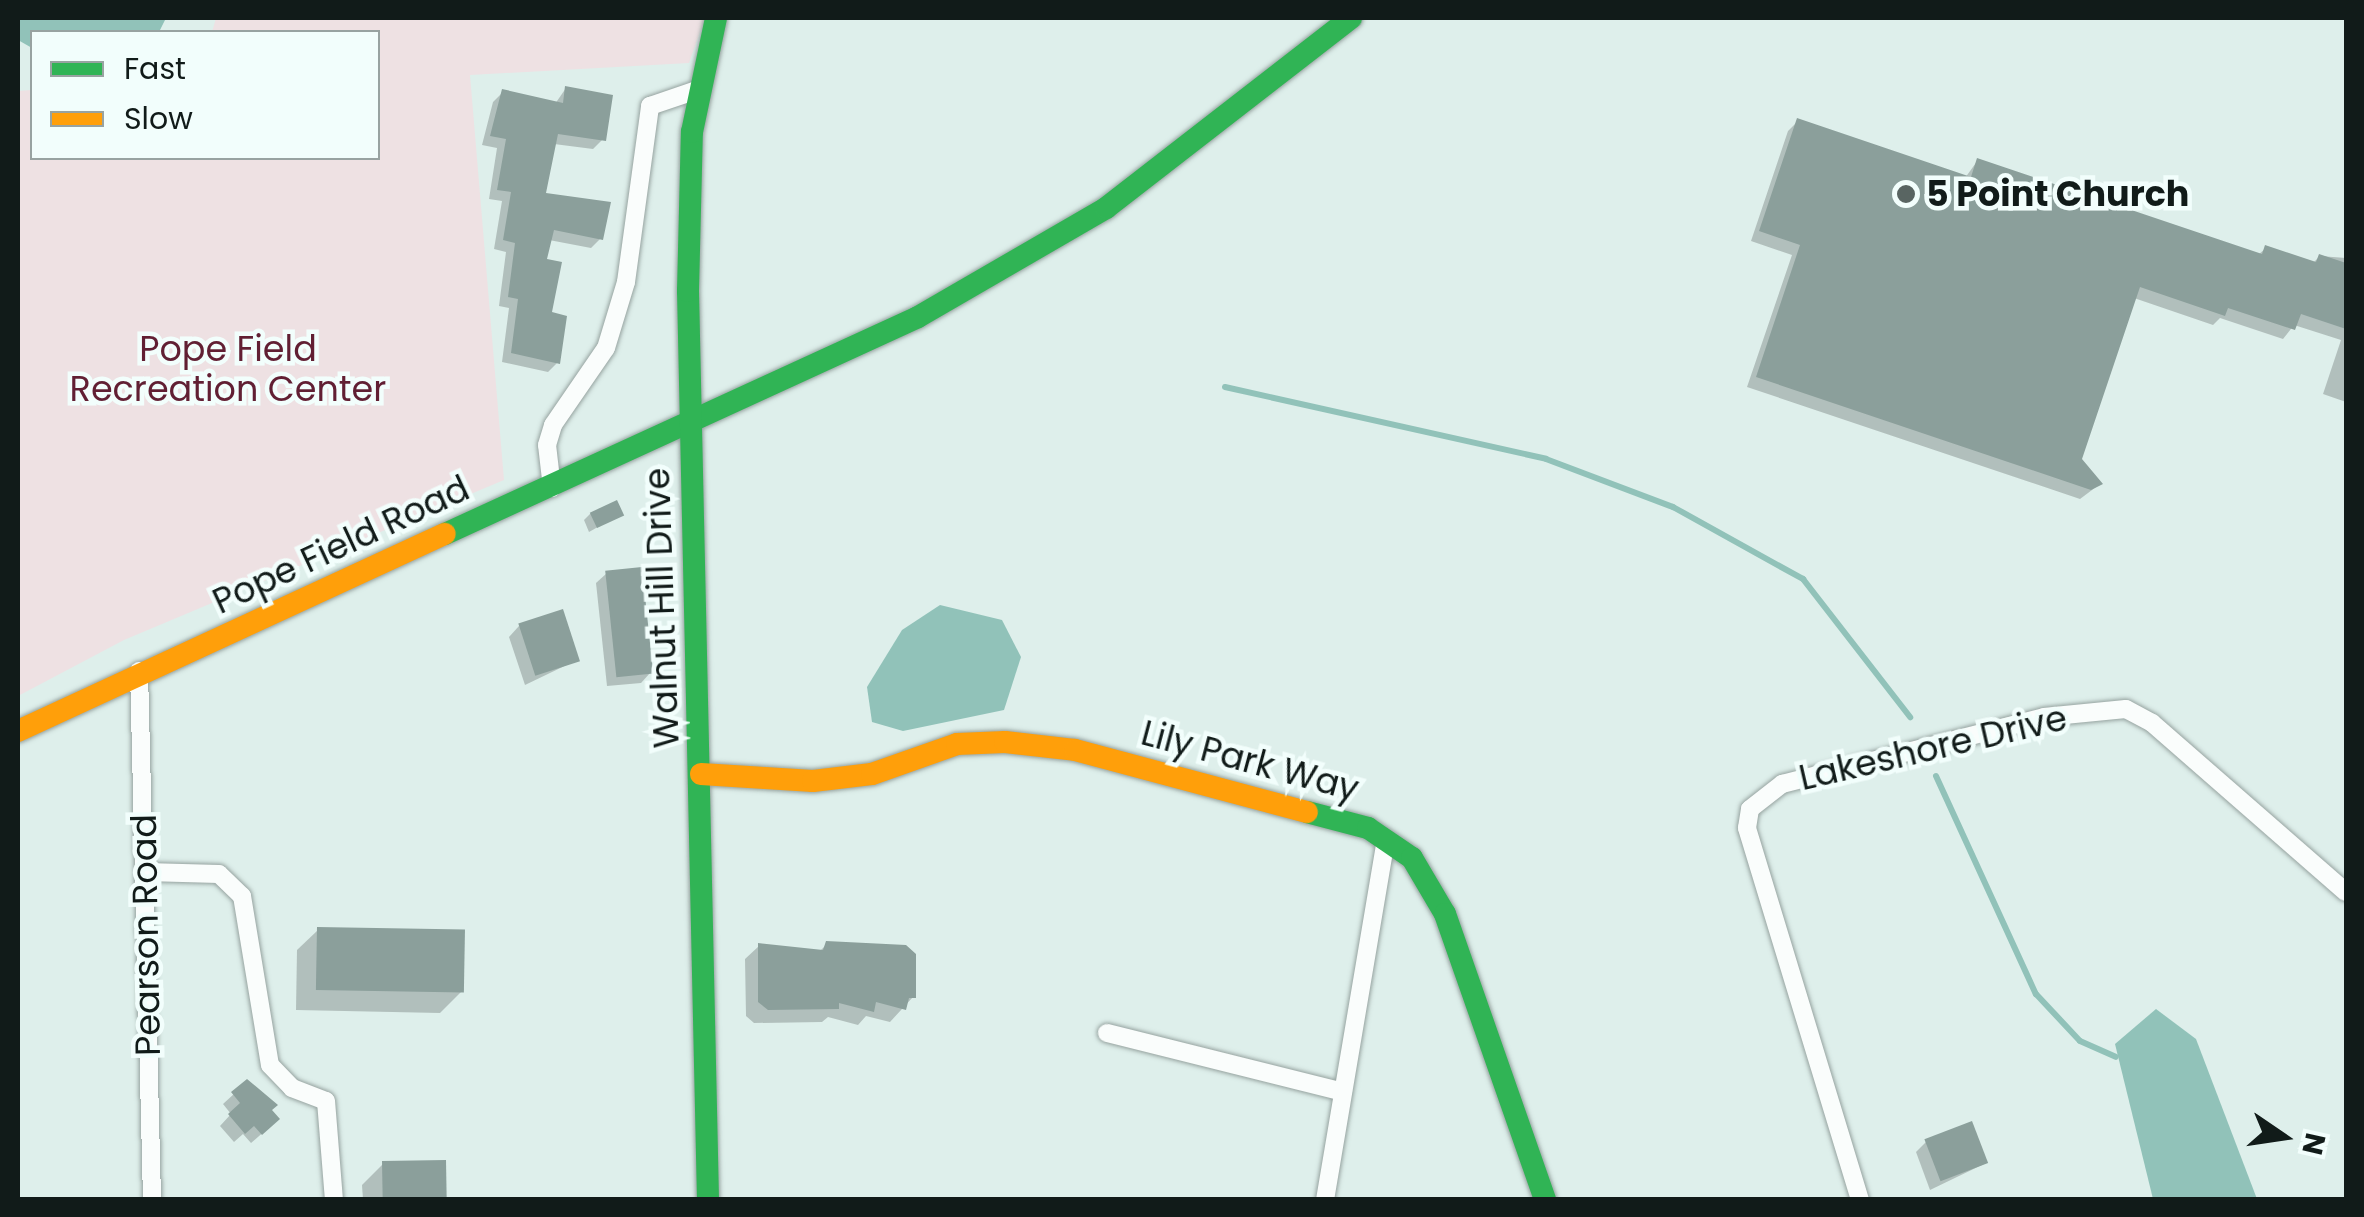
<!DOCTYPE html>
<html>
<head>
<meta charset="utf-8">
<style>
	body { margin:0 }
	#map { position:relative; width:2364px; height:1217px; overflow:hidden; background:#deefeb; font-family:Poppins,sans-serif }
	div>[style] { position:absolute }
	.green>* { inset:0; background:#eee1e3 }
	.water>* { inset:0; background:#91c2b9 }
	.shadow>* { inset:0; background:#0003 }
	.stream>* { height:6px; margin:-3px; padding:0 3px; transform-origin:3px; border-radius:3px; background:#91c2b9 }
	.building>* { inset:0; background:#8b9f9b; transform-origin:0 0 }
	.roads { filter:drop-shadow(0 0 2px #96a3a0) drop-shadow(0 0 2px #96a3a0) }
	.street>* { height:18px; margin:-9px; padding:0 9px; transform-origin:9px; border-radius:9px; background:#fafdfc }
	.fast>* { height:22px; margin:-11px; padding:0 11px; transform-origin:11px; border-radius:11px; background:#30b455 }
	.slow>* { height:22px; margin:-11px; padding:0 11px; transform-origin:11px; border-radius:11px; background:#ff9f0a }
	.dots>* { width:28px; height:28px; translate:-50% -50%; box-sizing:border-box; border:5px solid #f2fefc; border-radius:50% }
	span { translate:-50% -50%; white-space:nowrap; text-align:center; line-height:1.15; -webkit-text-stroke:9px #f2fefc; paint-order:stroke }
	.poi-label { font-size:35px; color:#111b19; font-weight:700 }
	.left { translate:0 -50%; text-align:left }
	.park-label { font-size:35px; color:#611f33 }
	.street-label { font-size:35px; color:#111b19 }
	.frame { position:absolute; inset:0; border:20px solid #111b19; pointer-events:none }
	.legend { position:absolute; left:30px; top:30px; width:350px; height:130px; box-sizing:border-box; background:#f2fefc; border:2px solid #98a3a1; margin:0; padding:12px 18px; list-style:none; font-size:30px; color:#111b19 }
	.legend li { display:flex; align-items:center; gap:20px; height:50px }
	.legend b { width:50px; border:2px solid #98a3a1 }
	.north { position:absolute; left:2234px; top:1087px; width:100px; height:100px; -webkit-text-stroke:8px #f2fefc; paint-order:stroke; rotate:103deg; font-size:28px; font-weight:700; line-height:40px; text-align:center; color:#111b19 }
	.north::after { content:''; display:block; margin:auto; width:35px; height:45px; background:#111b19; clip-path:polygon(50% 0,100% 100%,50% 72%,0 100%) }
</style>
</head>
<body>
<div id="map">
	<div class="green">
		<i style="clip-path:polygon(216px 18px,705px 18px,689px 63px,470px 75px,504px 480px,124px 640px,18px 696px,18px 91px,32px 90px,32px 158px,378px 158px,378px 32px,212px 32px)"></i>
	</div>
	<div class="water">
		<i style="clip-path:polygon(18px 18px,166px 18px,159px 32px,32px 32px,32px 48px,18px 40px)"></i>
		<i style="clip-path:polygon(940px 605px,1002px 620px,1021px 657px,1004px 710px,903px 731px,872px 722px,867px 687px,902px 630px)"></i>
		<i style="clip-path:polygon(2156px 1009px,2196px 1039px,2257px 1199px,2153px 1199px,2115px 1044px)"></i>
	</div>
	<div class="shadow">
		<i style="clip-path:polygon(566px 88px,603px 139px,593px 149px,554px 144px,543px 196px,601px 238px,591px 248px,549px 240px,544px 261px,558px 362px,548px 372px,502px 362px,509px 308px,499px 306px,506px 252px,494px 249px,502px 201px,489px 199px,497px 148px,482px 145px,493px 102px,503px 92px,555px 104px)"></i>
		<i style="clip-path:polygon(1798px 121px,1965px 178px,1978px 160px,2258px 255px,2266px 248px,2312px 264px,2320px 256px,2346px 258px,2346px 402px,2323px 394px,2341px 340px,2294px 325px,2283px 339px,2220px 318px,2213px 325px,2134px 298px,2080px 460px,2100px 484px,2080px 499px,1747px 387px,1792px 255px,1751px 241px,1788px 131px)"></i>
		<i style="clip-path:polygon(590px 514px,621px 514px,589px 532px,584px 520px)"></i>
		<i style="clip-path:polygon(607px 573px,651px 672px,641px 683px,607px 686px,596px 583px)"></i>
		<i style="clip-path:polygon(519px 626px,577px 660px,525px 685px,509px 637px)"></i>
		<i style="clip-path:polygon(318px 930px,461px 992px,440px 1013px,296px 1010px,297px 950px)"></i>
		<i style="clip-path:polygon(827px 944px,913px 997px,890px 1022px,866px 1016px,858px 1025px,828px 1017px,822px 1022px,754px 1023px,746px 1016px,745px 959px,759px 946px,819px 952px)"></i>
		<i style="clip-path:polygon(247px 1082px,269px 1110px,267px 1129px,251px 1143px,243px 1134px,234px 1142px,220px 1126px,231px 1114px,223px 1104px)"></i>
		<i style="clip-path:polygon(1926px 1142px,1986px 1163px,1930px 1190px,1916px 1152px)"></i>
		<i style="clip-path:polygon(383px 1164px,444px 1200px,363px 1200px,362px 1185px)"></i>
	</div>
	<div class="stream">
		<i style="left:1225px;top:387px;width:329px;rotate:12.6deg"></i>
		<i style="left:1546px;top:459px;width:136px;rotate:20.7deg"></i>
		<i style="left:1673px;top:507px;width:149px;rotate:29deg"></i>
		<i style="left:1803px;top:579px;width:175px;rotate:52.2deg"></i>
		<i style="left:1936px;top:776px;width:240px;rotate:65.4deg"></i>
		<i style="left:2036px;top:994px;width:64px;rotate:46.9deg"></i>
		<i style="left:2080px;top:1041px;width:39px;rotate:24deg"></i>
	</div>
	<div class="building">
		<i style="clip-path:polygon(565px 86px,613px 95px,606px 141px,558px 134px,546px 193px,611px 202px,603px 240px,554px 230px,547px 259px,562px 262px,552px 312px,567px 316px,560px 364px,511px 353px,518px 299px,508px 297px,515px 243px,503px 240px,511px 192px,497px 190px,506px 139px,490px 136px,502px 89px,563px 103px)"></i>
		<i style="clip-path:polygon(1797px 118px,1971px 177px,1977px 158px,2262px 254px,2265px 245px,2316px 262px,2319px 254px,2346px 263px,2346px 329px,2301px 314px,2295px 330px,2228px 308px,2225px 316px,2140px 287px,2082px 459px,2103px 484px,2091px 490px,1756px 377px,1800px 245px,1759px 231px)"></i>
		<i style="left:617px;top:500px;width:17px;height:30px;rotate:65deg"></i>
		<i style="left:642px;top:567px;width:107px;height:37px;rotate:84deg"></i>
		<i style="left:563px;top:609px;width:55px;height:47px;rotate:72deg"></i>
		<i style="left:317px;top:927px;width:148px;height:63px;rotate:1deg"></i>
		<i style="clip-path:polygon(826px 941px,906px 945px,916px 954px,916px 998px,909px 998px,906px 1010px,876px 1002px,874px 1012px,839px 1003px,839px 1009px,768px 1010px,758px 1002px,758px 943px,823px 950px)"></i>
		<i style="clip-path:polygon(247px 1079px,278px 1105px,272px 1110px,280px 1119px,262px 1135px,254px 1126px,245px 1134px,228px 1114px,240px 1103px,231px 1092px)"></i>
		<i style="left:1972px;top:1121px;width:45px;height:51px;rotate:69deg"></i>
		<i style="left:446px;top:1160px;width:40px;height:64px;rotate:89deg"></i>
	</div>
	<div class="roads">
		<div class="street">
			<i style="left:552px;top:488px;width:43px;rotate:-96.6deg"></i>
			<i style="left:547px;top:445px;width:21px;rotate:-73deg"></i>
			<i style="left:553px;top:425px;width:93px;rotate:-55.5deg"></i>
			<i style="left:606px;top:348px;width:69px;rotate:-73.1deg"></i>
			<i style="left:626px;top:282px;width:178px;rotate:-82.2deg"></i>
			<i style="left:650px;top:106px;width:50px;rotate:-18.8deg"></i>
			<i style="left:139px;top:671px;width:529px;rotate:88.59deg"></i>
			<i style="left:146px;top:872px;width:73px;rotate:1.6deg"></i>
			<i style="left:219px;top:874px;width:32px;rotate:44deg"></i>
			<i style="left:242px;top:896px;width:171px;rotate:80.6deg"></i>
			<i style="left:270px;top:1065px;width:32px;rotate:46deg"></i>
			<i style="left:292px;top:1088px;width:36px;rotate:21deg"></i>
			<i style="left:326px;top:1101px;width:99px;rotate:85.4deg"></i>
			<i style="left:1107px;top:1033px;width:243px;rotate:14deg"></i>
			<i style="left:1325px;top:1200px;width:364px;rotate:-80.4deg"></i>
			<i style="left:1860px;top:1200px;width:389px;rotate:-106.9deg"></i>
			<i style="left:1747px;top:828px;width:19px;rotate:-81deg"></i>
			<i style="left:1750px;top:809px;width:41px;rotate:-38deg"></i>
			<i style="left:1782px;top:784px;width:270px;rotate:-14.3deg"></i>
			<i style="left:2044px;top:717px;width:82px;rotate:-5.6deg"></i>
			<i style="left:2126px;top:709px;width:30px;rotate:28deg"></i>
			<i style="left:2152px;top:723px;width:257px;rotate:41.1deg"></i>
		</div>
		<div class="fast">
			<i style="left:445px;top:534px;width:520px;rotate:-24.64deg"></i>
			<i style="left:918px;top:317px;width:217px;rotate:-30.1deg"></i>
			<i style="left:1106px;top:208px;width:310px;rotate:-37.8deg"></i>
			<i style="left:1307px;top:812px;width:63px;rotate:14.7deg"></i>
			<i style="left:1368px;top:828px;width:53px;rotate:34.3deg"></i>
			<i style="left:1412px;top:858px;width:65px;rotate:59.5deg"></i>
			<i style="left:1445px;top:914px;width:303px;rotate:70.7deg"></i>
			<i style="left:708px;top:1200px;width:909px;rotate:-91.26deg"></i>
			<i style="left:688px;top:291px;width:159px;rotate:-88.6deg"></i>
			<i style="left:692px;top:132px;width:116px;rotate:-78.1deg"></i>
		</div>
		<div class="slow">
			<i style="left:18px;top:731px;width:470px;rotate:-24.8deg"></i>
			<i style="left:701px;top:774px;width:112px;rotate:3.6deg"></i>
			<i style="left:813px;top:781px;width:59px;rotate:-6.8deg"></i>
			<i style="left:872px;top:774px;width:90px;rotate:-19.4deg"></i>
			<i style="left:957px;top:744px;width:48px;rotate:-2.4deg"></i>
			<i style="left:1005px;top:742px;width:70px;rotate:6.5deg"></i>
			<i style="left:1075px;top:750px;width:240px;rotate:15deg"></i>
		</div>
	</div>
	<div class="dots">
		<i style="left:1906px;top:194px;background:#596562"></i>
	</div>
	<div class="poi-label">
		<span class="left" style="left:1926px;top:194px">5 Point Church</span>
	</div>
	<div class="park-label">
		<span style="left:228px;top:369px">Pope Field<br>Recreation Center</span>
	</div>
	<div class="street-label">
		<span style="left:341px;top:545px;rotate:-25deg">Pope Field Road</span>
		<span style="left:662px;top:608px;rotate:-92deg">Walnut Hill Drive</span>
		<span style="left:1933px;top:748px;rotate:-13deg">Lakeshore Drive</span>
		<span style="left:1250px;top:761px;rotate:15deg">Lily Park Way</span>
		<span style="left:146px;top:935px;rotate:-91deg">Pearson Road</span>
	</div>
	<div class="frame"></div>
	<ul class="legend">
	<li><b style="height:12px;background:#30b455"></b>Fast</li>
	<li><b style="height:12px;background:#ff9f0a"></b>Slow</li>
	</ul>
	<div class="north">N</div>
</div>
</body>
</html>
